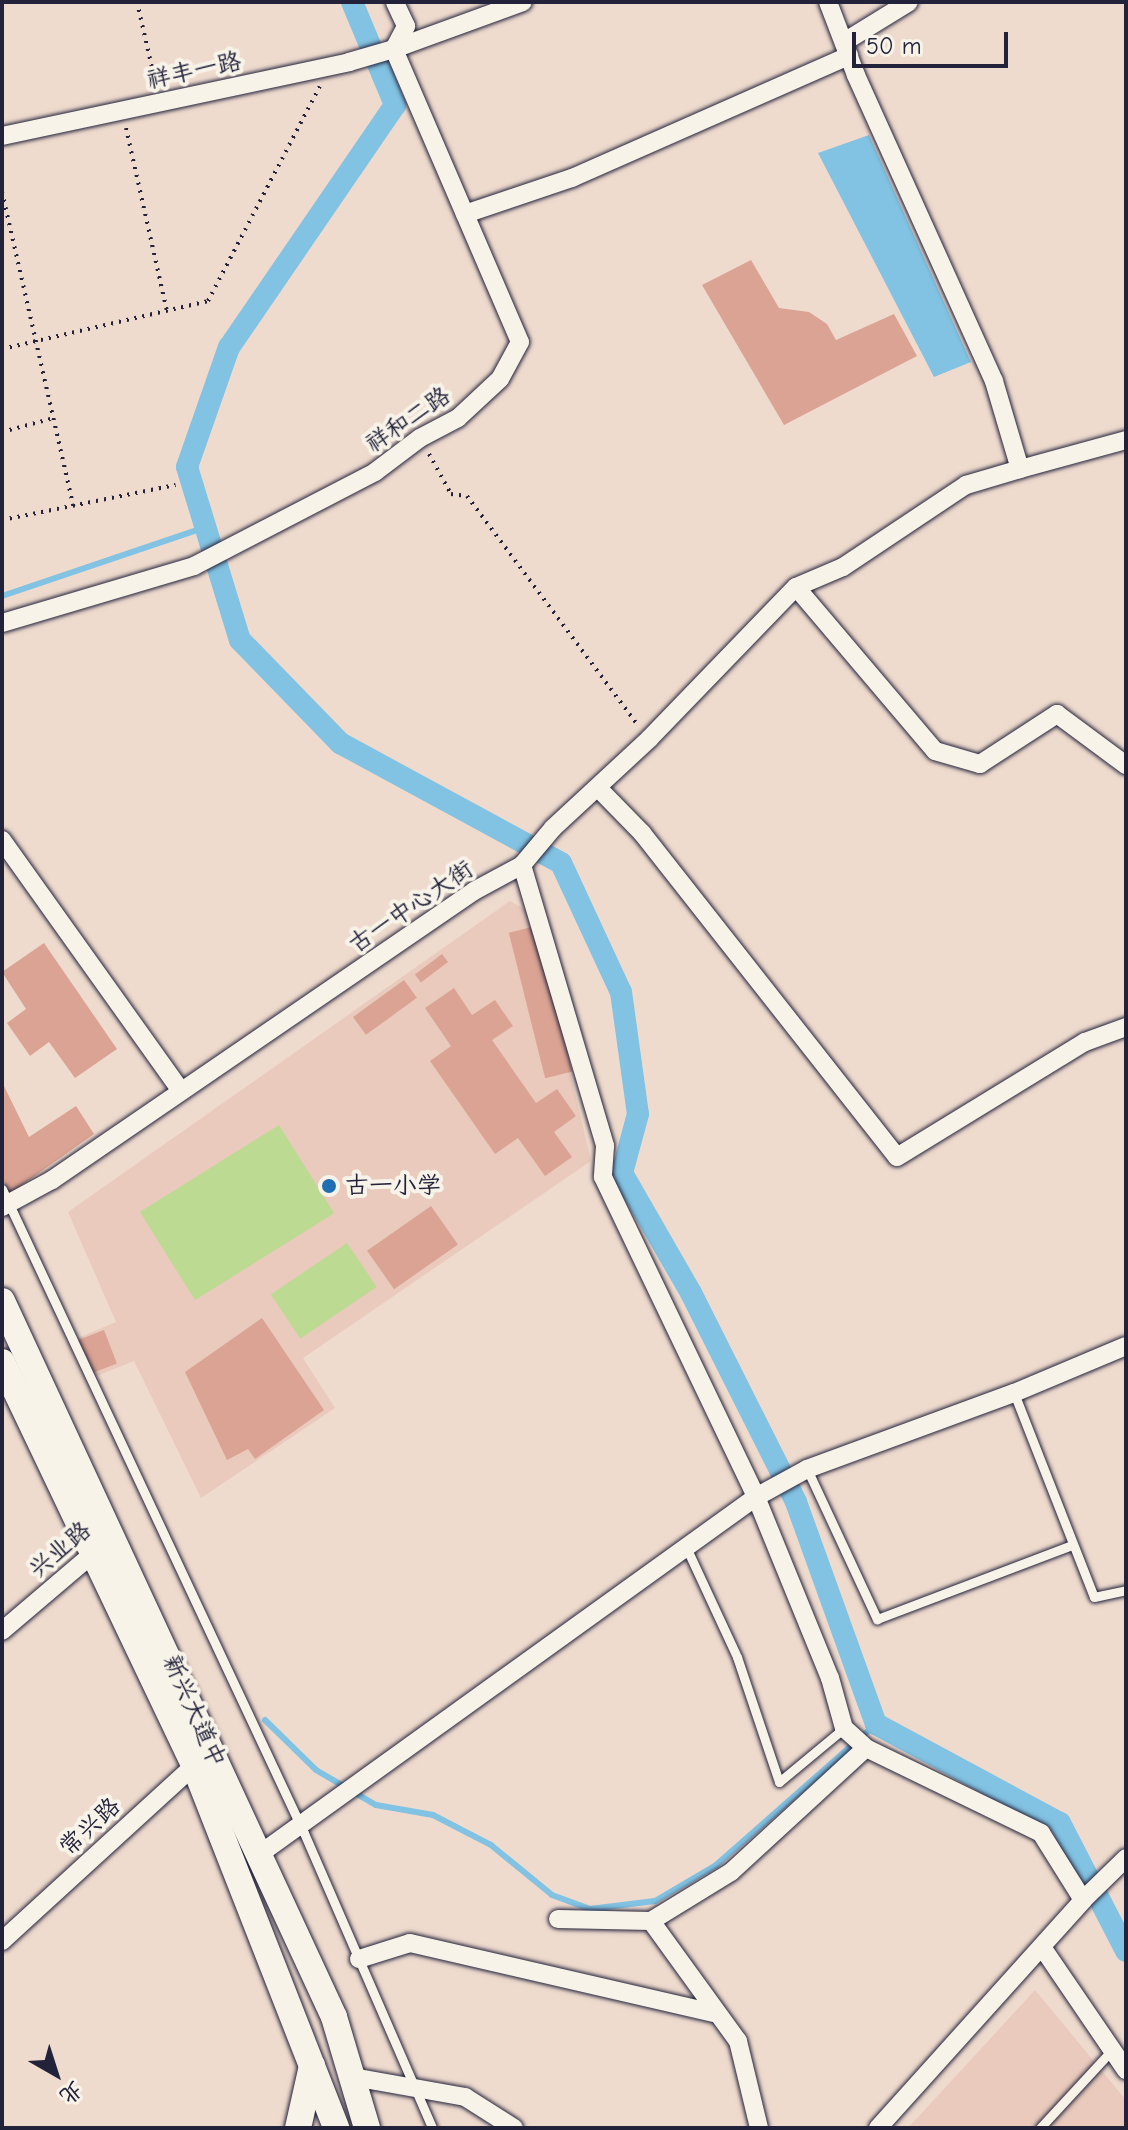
<!DOCTYPE html>
<html>
<head>
<meta charset="utf-8">
<style>
	body { margin:0 }
	#map { position:relative; width:1128px; height:2130px; overflow:hidden; background:#efdbce; font-family:"Comic Neue","LXGW WenKai TC",sans-serif }
	div>[style] { position:absolute }
	.built>* { inset:0; background:#e9cabc }
	.green>* { inset:0; background:#bcda92; transform-origin:0 0 }
	.water>* { inset:0; background:#82c2e2 }
	.stream>* { height:6px; margin:-3px; padding:0 3px; transform-origin:3px; border-radius:3px; background:#82c2e2 }
	.canal>* { height:22px; margin:-11px; padding:0 11px; transform-origin:11px; border-radius:11px; background:#82c2e2 }
	.building>* { inset:0; background:#dba393; transform-origin:0 0 }
	.path>* { height:4px; margin-top:-2px; transform-origin:0; background:repeating-linear-gradient(90deg,#22223b 0 2px,transparent 0 8px) }
	.roads { filter:drop-shadow(0 0 2px #22223b) drop-shadow(0 0 2px #22223b) }
	.lane>* { height:9px; margin:-4.5px; padding:0 4.5px; transform-origin:4.5px; border-radius:4.5px; background:#f7f3e8 }
	.street>* { height:18px; margin:-9px; padding:0 9px; transform-origin:9px; border-radius:9px; background:#f7f3e8 }
	.secondary>* { height:26px; margin:-13px; padding:0 13px; transform-origin:13px; border-radius:13px; background:#f7f3e8 }
	.dots>* { width:22px; height:22px; translate:-50% -50%; box-sizing:border-box; border:4px solid #f7f3e8; border-radius:50% }
	span { translate:-50% -50%; white-space:nowrap; text-align:center; line-height:1.15; -webkit-text-stroke:8px #f7f3e8; paint-order:stroke }
	.street-label { font-size:24px; color:#22223b }
	.poi-label { font-size:24px; color:#22223b }
	.left { translate:0 -50%; text-align:left }
	.frame { position:absolute; inset:0; border:4px solid #22223b; pointer-events:none }
	.north { position:absolute; left:16px; top:2034px; width:80px; height:80px; -webkit-text-stroke:6px #f7f3e8; paint-order:stroke; rotate:141deg; font-size:22px; font-weight:700; line-height:32px; text-align:center; color:#22223b }
	.north::after { content:''; display:block; margin:auto; width:28px; height:36px; background:#22223b; clip-path:polygon(50% 0,100% 100%,50% 72%,0 100%) }
	.scale { position:absolute; left:852px; top:32px; width:156px; height:36px; box-sizing:border-box; border:4px solid #22223b; border-top:0; padding-left:10px; font-size:24px; line-height:28px; white-space:nowrap; color:#22223b; -webkit-text-stroke:6px #f7f3e8; paint-order:stroke }
</style>
</head>
<body>
<div id="map">
	<div class="built">
		<i style="clip-path:polygon(510px 901px,533px 914px,591px 1161px,303px 1358px,335px 1408px,201px 1498px,134px 1361px,89px 1379px,73px 1340px,116px 1322px,68px 1212px)"></i>
		<i style="clip-path:polygon(1035px 1990px,1126px 2100px,1126px 2128px,908px 2128px)"></i>
	</div>
	<div class="green">
		<i style="left:279px;top:1125px;width:104px;height:164px;rotate:58deg"></i>
		<i style="left:347px;top:1243px;width:53px;height:92px;rotate:56deg"></i>
	</div>
	<div class="water">
		<i style="clip-path:polygon(869px 135px,971px 362px,934px 377px,818px 153px)"></i>
	</div>
	<div class="stream">
		<i style="left:2px;top:596px;width:215px;rotate:-18.7deg"></i>
		<i style="left:265px;top:1720px;width:71px;rotate:44.4deg"></i>
		<i style="left:316px;top:1770px;width:69px;rotate:30.3deg"></i>
		<i style="left:376px;top:1805px;width:58px;rotate:10deg"></i>
		<i style="left:433px;top:1815px;width:65px;rotate:27.3deg"></i>
		<i style="left:491px;top:1845px;width:79px;rotate:39.3deg"></i>
		<i style="left:552px;top:1895px;width:40px;rotate:20.2deg"></i>
		<i style="left:590px;top:1909px;width:65px;rotate:-7deg"></i>
		<i style="left:655px;top:1901px;width:71px;rotate:-30.5deg"></i>
		<i style="left:716px;top:1865px;width:213px;rotate:-41.4deg"></i>
	</div>
	<div class="canal">
		<i style="left:352px;top:2px;width:112px;rotate:67.3deg"></i>
		<i style="left:395px;top:105px;width:293px;rotate:124.4deg"></i>
		<i style="left:229px;top:347px;width:127px;rotate:109.3deg"></i>
		<i style="left:187px;top:467px;width:181px;rotate:73deg"></i>
		<i style="left:240px;top:640px;width:144px;rotate:45.8deg"></i>
		<i style="left:340px;top:743px;width:251px;rotate:28.5deg"></i>
		<i style="left:561px;top:863px;width:142px;rotate:65.1deg"></i>
		<i style="left:621px;top:992px;width:123px;rotate:82.1deg"></i>
		<i style="left:638px;top:1114px;width:61px;rotate:105.2deg"></i>
		<i style="left:622px;top:1173px;width:138px;rotate:60.1deg"></i>
		<i style="left:691px;top:1293px;width:234px;rotate:63.3deg"></i>
		<i style="left:796px;top:1502px;width:236px;rotate:70.2deg"></i>
		<i style="left:876px;top:1724px;width:209px;rotate:28.3deg"></i>
		<i style="left:1060px;top:1823px;width:144px;rotate:62.7deg"></i>
	</div>
	<div class="building">
		<i style="clip-path:polygon(751px 260px,779px 308px,809px 312px,827px 324px,836px 340px,894px 314px,917px 356px,784px 425px,702px 285px)"></i>
		<i style="left:536px;top:926px;width:150px;height:28px;rotate:76deg"></i>
		<i style="clip-path:polygon(44px 943px,117px 1049px,75px 1078px,49px 1042px,30px 1056px,7px 1023px,26px 1009px,2px 972px)"></i>
		<i style="left:442px;top:954px;width:10px;height:34px;rotate:53deg"></i>
		<i style="left:404px;top:980px;width:22px;height:63px;rotate:54deg"></i>
		<i style="clip-path:polygon(454px 988px,472px 1015px,495px 1000px,513px 1026px,492px 1040px,536px 1103px,557px 1089px,576px 1116px,554px 1132px,572px 1157px,545px 1176px,518px 1138px,495px 1154px,430px 1061px,451px 1046px,425px 1008px)"></i>
		<i style="clip-path:polygon(2px 1082px,29px 1137px,76px 1106px,94px 1134px,9px 1194px,2px 1177px)"></i>
		<i style="left:431px;top:1206px;width:47px;height:78px;rotate:55deg"></i>
		<i style="clip-path:polygon(262px 1318px,324px 1410px,255px 1459px,248px 1449px,227px 1460px,185px 1372px)"></i>
		<i style="left:104px;top:1330px;width:36px;height:29px;rotate:69deg"></i>
	</div>
	<div class="path">
		<i style="left:137px;top:2px;width:85px;rotate:77.1deg"></i>
		<i style="left:126px;top:128px;width:188px;rotate:77.4deg"></i>
		<i style="left:2px;top:192px;width:324px;rotate:77.2deg"></i>
		<i style="left:2px;top:349px;width:212px;rotate:-13.1deg"></i>
		<i style="left:208px;top:301px;width:242px;rotate:-62.5deg"></i>
		<i style="left:2px;top:432px;width:54px;rotate:-15.1deg"></i>
		<i style="left:429px;top:454px;width:46px;rotate:61.2deg"></i>
		<i style="left:451px;top:494px;width:16px;rotate:7deg"></i>
		<i style="left:467px;top:496px;width:286px;rotate:53.3deg"></i>
		<i style="left:2px;top:520px;width:177px;rotate:-11.4deg"></i>
	</div>
	<div class="roads">
		<div class="lane">
			<i style="left:2px;top:1189px;width:711px;rotate:64.88deg"></i>
			<i style="left:304px;top:1833px;width:322px;rotate:66.5deg"></i>
			<i style="left:1014px;top:1393px;width:219px;rotate:68.6deg"></i>
			<i style="left:1094px;top:1597px;width:33px;rotate:-12deg"></i>
			<i style="left:807px;top:1469px;width:166px;rotate:65deg"></i>
			<i style="left:877px;top:1619px;width:209px;rotate:-20.8deg"></i>
			<i style="left:686px;top:1547px;width:121px;rotate:65.1deg"></i>
			<i style="left:737px;top:1657px;width:132px;rotate:71.4deg"></i>
			<i style="left:779px;top:1782px;width:85px;rotate:-39.7deg"></i>
			<i style="left:1040px;top:2128px;width:106px;rotate:-47.3deg"></i>
		</div>
		<div class="street">
			<i style="left:844px;top:42px;width:76px;rotate:-31.6deg"></i>
			<i style="left:394px;top:49px;width:26px;rotate:-62deg"></i>
			<i style="left:406px;top:26px;width:26px;rotate:-115deg"></i>
			<i style="left:2px;top:136px;width:355px;rotate:-12deg"></i>
			<i style="left:349px;top:62px;width:47px;rotate:-16.1deg"></i>
			<i style="left:394px;top:49px;width:137px;rotate:-20deg"></i>
			<i style="left:465px;top:214px;width:113px;rotate:-18.6deg"></i>
			<i style="left:572px;top:178px;width:303px;rotate:-23.8deg"></i>
			<i style="left:1020px;top:469px;width:110px;rotate:-15.3deg"></i>
			<i style="left:796px;top:587px;width:215px;rotate:49.7deg"></i>
			<i style="left:935px;top:751px;width:47px;rotate:16.1deg"></i>
			<i style="left:980px;top:764px;width:92px;rotate:-33deg"></i>
			<i style="left:1057px;top:714px;width:86px;rotate:36.5deg"></i>
			<i style="left:2px;top:623px;width:200px;rotate:-16.5deg"></i>
			<i style="left:194px;top:566px;width:204px;rotate:-27.4deg"></i>
			<i style="left:375px;top:472px;width:56px;rotate:-37.1deg"></i>
			<i style="left:420px;top:438px;width:43px;rotate:-27.8deg"></i>
			<i style="left:458px;top:418px;width:57px;rotate:-42.9deg"></i>
			<i style="left:500px;top:379px;width:42px;rotate:-61.6deg"></i>
			<i style="left:520px;top:342px;width:319px;rotate:-113.3deg"></i>
			<i style="left:598px;top:788px;width:63px;rotate:45.6deg"></i>
			<i style="left:642px;top:833px;width:412px;rotate:51.8deg"></i>
			<i style="left:897px;top:1157px;width:220px;rotate:-31.5deg"></i>
			<i style="left:1085px;top:1042px;width:44px;rotate:-20.1deg"></i>
			<i style="left:2px;top:840px;width:308px;rotate:54.5deg"></i>
			<i style="left:522px;top:865px;width:293px;rotate:73.5deg"></i>
			<i style="left:605px;top:1146px;width:31px;rotate:94deg"></i>
			<i style="left:603px;top:1177px;width:355px;rotate:64.4deg"></i>
			<i style="left:756px;top:1497px;width:196px;rotate:67.8deg"></i>
			<i style="left:830px;top:1678px;width:52px;rotate:74.4deg"></i>
			<i style="left:844px;top:1728px;width:30px;rotate:42deg"></i>
			<i style="left:2px;top:1207px;width:57px;rotate:-28.4deg"></i>
			<i style="left:52px;top:1180px;width:511px;rotate:-34.4deg"></i>
			<i style="left:474px;top:891px;width:55px;rotate:-28.4deg"></i>
			<i style="left:522px;top:865px;width:48px;rotate:-50deg"></i>
			<i style="left:553px;top:828px;width:131px;rotate:-42.8deg"></i>
			<i style="left:649px;top:739px;width:211px;rotate:-46deg"></i>
			<i style="left:796px;top:587px;width:51px;rotate:-23.1deg"></i>
			<i style="left:843px;top:567px;width:148px;rotate:-33.7deg"></i>
			<i style="left:966px;top:485px;width:56px;rotate:-16.5deg"></i>
			<i style="left:1020px;top:469px;width:92px;rotate:-106.5deg"></i>
			<i style="left:994px;top:381px;width:336px;rotate:-114.3deg"></i>
			<i style="left:856px;top:75px;width:78px;rotate:-111deg"></i>
			<i style="left:2px;top:1631px;width:131px;rotate:-40.4deg"></i>
			<i style="left:257px;top:1856px;width:615px;rotate:-35.73deg"></i>
			<i style="left:756px;top:1497px;width:58px;rotate:-28.8deg"></i>
			<i style="left:807px;top:1469px;width:221px;rotate:-20.2deg"></i>
			<i style="left:1014px;top:1393px;width:121px;rotate:-22.8deg"></i>
			<i style="left:558px;top:1919px;width:93px;rotate:1.2deg"></i>
			<i style="left:651px;top:1921px;width:94px;rotate:-31.5deg"></i>
			<i style="left:731px;top:1872px;width:183px;rotate:-42.6deg"></i>
			<i style="left:866px;top:1748px;width:195px;rotate:25.9deg"></i>
			<i style="left:1041px;top:1833px;width:79px;rotate:57.9deg"></i>
			<i style="left:651px;top:1921px;width:148px;rotate:54.1deg"></i>
			<i style="left:738px;top:2041px;width:89px;rotate:76.4deg"></i>
			<i style="left:2px;top:1941px;width:270px;rotate:-42.4deg"></i>
			<i style="left:1042px;top:1947px;width:149px;rotate:55.7deg"></i>
			<i style="left:359px;top:1959px;width:53px;rotate:-17.4deg"></i>
			<i style="left:410px;top:1943px;width:316px;rotate:13deg"></i>
			<i style="left:353px;top:2077px;width:114px;rotate:10.1deg"></i>
			<i style="left:465px;top:2097px;width:58px;rotate:32.3deg"></i>
			<i style="left:878px;top:2128px;width:307px;rotate:-48deg"></i>
			<i style="left:1083px;top:1900px;width:60px;rotate:-44.3deg"></i>
		</div>
		<div class="secondary">
			<i style="left:2px;top:1301px;width:789px;rotate:65.12deg"></i>
			<i style="left:334px;top:2017px;width:116px;rotate:73.4deg"></i>
			<i style="left:2px;top:1362px;width:446px;rotate:64.5deg"></i>
			<i style="left:194px;top:1765px;width:390px;rotate:68.6deg"></i>
			<i style="left:298px;top:2128px;width:64px;rotate:-77.3deg"></i>
		</div>
	</div>
	<div class="dots">
		<i style="left:329px;top:1186px;background:#1f6fb2"></i>
	</div>
	<div class="street-label">
		<span style="left:194px;top:71px;rotate:-12deg">祥丰一路</span>
		<span style="left:408px;top:420px;rotate:-34deg">祥和二路</span>
		<span style="left:411px;top:907px;rotate:-34deg">古一中心大街</span>
		<span style="left:60px;top:1550px;rotate:-40deg">兴业路</span>
		<span style="left:194px;top:1711px;rotate:66deg">新兴大道中</span>
		<span style="left:90px;top:1827px;rotate:-43deg">常兴路</span>
	</div>
	<div class="poi-label">
		<span class="left" style="left:345px;top:1186px">古一小学</span>
	</div>
	<div class="frame"></div>
	<div class="north">北</div>
	<div class="scale">50 m</div>
</div>
</body>
</html>
